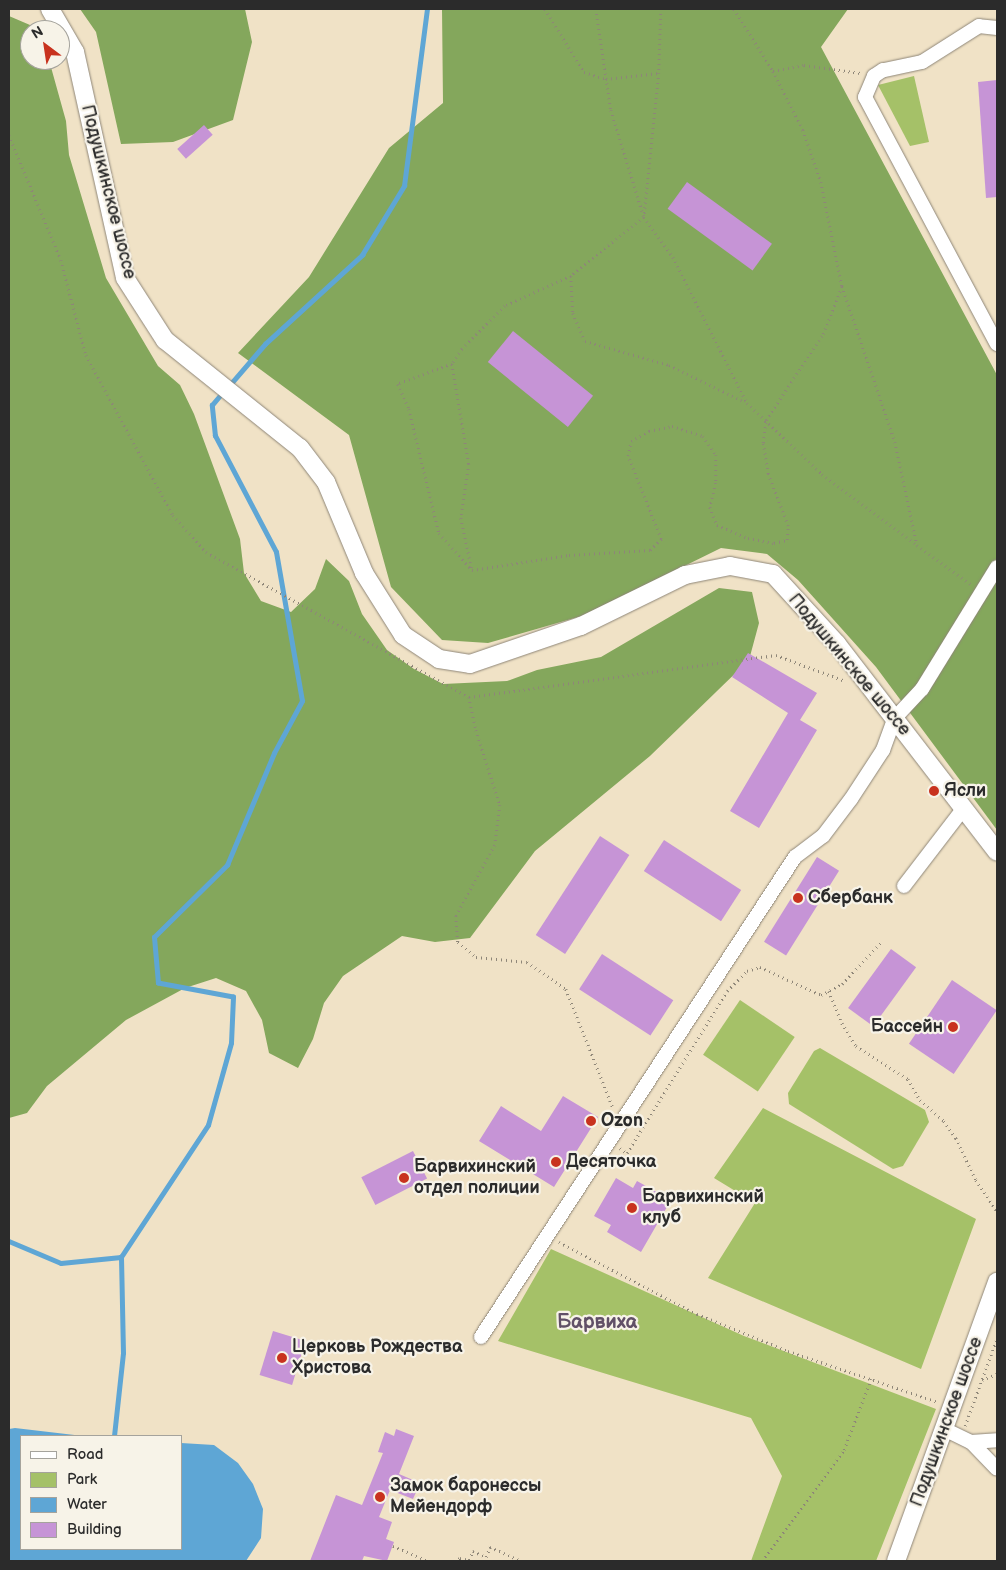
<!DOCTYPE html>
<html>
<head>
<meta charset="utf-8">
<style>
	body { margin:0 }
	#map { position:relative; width:1006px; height:1570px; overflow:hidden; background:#f0e2c6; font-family:"Balsamiq Sans",sans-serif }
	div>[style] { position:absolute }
	.green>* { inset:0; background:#a5c168; transform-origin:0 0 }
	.forest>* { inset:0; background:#84a75c }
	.water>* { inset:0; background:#5ea6d5 }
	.stream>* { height:4.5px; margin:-2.25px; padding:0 2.25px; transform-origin:2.25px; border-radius:2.25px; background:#5ea6d5 }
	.building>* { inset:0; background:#c694d6; transform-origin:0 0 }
	.path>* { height:2.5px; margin-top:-1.25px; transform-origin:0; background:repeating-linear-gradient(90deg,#8e8678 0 1px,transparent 0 5px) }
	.roads { filter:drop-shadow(0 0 1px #8e8678) drop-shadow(0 0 1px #8e8678) }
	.minor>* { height:14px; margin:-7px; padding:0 7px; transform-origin:7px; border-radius:7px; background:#fff }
	.major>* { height:18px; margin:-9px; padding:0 9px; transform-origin:9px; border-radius:9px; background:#fff }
	.dots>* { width:14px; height:14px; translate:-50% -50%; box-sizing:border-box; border:2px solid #f7f3e8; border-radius:50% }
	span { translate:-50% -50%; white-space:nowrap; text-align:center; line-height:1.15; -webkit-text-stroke:4.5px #f7f3e8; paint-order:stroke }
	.street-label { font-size:18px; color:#2b2b2b }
	.poi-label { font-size:18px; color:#2b2b2b; font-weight:700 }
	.left { translate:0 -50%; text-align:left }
	.right { translate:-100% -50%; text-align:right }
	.quarter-label { font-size:20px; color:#615067; font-weight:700 }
	.frame { position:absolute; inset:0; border:10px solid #2b2b2b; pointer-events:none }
	.legend { position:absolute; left:20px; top:1435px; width:162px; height:115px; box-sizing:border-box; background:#f7f3e8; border:1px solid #a5a39c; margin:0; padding:6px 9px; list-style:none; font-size:15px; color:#2b2b2b }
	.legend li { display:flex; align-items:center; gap:10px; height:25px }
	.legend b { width:25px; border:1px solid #a5a39c }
	.north { position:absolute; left:20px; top:20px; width:50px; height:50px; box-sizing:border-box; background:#f7f3e8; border:1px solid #a5a39c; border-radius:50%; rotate:329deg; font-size:14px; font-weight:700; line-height:20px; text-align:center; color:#2b2b2b }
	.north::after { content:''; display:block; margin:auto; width:18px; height:22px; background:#c8321e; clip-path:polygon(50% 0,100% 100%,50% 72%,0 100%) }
</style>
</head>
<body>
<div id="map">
	<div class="green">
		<i style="clip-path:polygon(914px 76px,929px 142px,910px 146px,878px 85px)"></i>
		<i style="left:740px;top:1000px;width:66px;height:66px;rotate:34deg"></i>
		<i style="clip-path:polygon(820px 1048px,925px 1110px,929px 1122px,903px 1166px,893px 1169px,789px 1104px,788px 1093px,814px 1051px)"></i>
		<i style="clip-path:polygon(763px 1108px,976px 1219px,921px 1369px,708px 1278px,755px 1203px,714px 1178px)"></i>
		<i style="clip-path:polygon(551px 1249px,744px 1336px,936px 1409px,876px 1561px,751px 1561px,782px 1476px,751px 1418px,498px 1341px)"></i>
	</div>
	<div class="forest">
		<i style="clip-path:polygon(80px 9px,245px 9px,252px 42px,233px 120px,173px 142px,121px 144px,96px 32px)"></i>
		<i style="clip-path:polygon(442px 9px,848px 9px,821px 47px,997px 375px,997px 830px,876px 667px,798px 580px,767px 554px,721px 548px,585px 615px,488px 643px,442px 640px,391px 587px,349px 435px,238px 353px,309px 277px,389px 148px,443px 103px)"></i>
		<i style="clip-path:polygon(9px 16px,30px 25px,33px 30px,30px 30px,30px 60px,49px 60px,66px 121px,69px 155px,106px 278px,158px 366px,180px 385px,194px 414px,240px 539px,244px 573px,261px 601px,291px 612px,315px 589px,326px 559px,349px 581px,362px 614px,387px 650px,414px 669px,443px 684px,507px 681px,537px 670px,601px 657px,719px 588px,752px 592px,759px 623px,749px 660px,650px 756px,535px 851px,470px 938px,435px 942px,402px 936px,343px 976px,324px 1003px,313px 1039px,298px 1068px,269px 1053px,262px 1020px,246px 991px,216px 978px,185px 988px,126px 1020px,47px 1086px,27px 1113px,9px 1118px)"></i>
	</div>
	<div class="water">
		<i style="clip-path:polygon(15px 1428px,83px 1436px,21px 1436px,21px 1549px,181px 1549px,181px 1443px,214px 1445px,238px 1463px,253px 1484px,263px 1509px,261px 1538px,246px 1561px,9px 1561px,9px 1429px)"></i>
	</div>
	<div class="stream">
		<i style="left:228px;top:387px;width:57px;rotate:-49.3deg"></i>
		<i style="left:265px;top:344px;width:132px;rotate:-42.5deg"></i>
		<i style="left:362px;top:255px;width:81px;rotate:-58.7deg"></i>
		<i style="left:404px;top:186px;width:178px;rotate:-82.6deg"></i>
		<i style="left:9px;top:1241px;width:56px;rotate:22.9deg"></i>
		<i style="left:61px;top:1263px;width:60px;rotate:-5.7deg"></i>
		<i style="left:121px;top:1257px;width:158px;rotate:-56.6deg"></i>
		<i style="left:208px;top:1125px;width:85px;rotate:-74.3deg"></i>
		<i style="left:231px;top:1043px;width:46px;rotate:-87.5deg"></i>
		<i style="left:233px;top:997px;width:76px;rotate:-169.4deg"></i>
		<i style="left:158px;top:983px;width:46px;rotate:-95deg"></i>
		<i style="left:154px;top:937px;width:103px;rotate:-44.6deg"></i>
		<i style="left:227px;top:865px;width:121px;rotate:-67.2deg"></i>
		<i style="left:274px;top:753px;width:59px;rotate:-61.7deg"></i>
		<i style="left:302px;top:701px;width:151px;rotate:-99.9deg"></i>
		<i style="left:276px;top:552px;width:131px;rotate:-117.7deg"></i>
		<i style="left:215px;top:436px;width:31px;rotate:-96deg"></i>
		<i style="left:212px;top:405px;width:17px;rotate:-50deg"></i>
		<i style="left:114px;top:1436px;width:83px;rotate:-83.8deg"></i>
		<i style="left:123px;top:1353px;width:96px;rotate:-91.2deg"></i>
	</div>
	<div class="building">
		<i style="clip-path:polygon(997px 80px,997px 197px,986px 198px,978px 82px)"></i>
		<i style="left:204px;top:125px;width:13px;height:36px;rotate:48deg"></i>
		<i style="left:687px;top:182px;width:105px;height:33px;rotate:36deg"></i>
		<i style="left:513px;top:331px;width:103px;height:40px;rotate:39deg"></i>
		<i style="clip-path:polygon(748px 653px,817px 693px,800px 720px,817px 730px,759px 828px,730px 811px,788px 713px,732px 677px)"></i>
		<i style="left:600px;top:836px;width:35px;height:118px;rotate:33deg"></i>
		<i style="left:664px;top:840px;width:92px;height:37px;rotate:33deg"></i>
		<i style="left:817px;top:857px;width:26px;height:100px;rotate:32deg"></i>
		<i style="left:891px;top:949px;width:31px;height:73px;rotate:36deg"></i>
		<i style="left:602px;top:954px;width:85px;height:42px;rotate:33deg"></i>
		<i style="left:952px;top:980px;width:54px;height:77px;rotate:34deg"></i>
		<i style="clip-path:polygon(563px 1096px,598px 1117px,554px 1187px,479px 1141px,501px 1106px,541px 1131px)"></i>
		<i style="left:413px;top:1151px;width:31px;height:58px;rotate:63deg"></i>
		<i style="clip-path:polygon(616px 1178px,633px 1188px,637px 1181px,671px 1200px,641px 1252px,607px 1232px,611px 1225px,594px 1216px)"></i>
		<i style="left:273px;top:1331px;width:34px;height:46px;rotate:17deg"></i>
		<i style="clip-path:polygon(396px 1429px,414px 1436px,399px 1474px,420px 1483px,413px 1499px,390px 1490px,379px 1517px,392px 1522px,386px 1539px,394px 1542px,387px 1561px,364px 1556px,362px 1561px,310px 1561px,336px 1495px,362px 1505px,383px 1453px,378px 1452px,385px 1432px,394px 1436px)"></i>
	</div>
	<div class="path">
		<i style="left:545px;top:9px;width:74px;rotate:58.2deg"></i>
		<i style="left:584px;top:72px;width:23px;rotate:18deg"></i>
		<i style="left:606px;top:79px;width:53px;rotate:-6.5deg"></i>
		<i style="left:596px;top:9px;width:102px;rotate:81.6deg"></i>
		<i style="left:611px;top:110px;width:112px;rotate:72.9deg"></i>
		<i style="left:644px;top:217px;width:94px;rotate:141.1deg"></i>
		<i style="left:571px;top:276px;width:72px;rotate:155.6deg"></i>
		<i style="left:505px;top:306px;width:61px;rotate:135deg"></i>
		<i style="left:462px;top:349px;width:18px;rotate:124deg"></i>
		<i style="left:452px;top:364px;width:58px;rotate:159.7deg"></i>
		<i style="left:398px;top:384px;width:27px;rotate:66deg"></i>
		<i style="left:409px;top:409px;width:128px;rotate:76.4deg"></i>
		<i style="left:439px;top:533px;width:50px;rotate:48.3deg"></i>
		<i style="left:472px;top:570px;width:98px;rotate:-8.8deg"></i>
		<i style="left:569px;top:555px;width:81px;rotate:-3.5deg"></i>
		<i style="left:650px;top:550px;width:16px;rotate:-45deg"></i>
		<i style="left:661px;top:539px;width:89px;rotate:-111.7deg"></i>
		<i style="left:628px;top:456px;width:15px;rotate:-79deg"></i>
		<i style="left:631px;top:441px;width:21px;rotate:-29deg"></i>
		<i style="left:649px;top:431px;width:24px;rotate:-12deg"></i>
		<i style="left:672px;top:426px;width:33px;rotate:18deg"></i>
		<i style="left:703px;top:436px;width:23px;rotate:56deg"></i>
		<i style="left:716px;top:455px;width:28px;rotate:90deg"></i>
		<i style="left:716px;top:483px;width:25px;rotate:104deg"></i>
		<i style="left:710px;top:507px;width:19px;rotate:69deg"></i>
		<i style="left:717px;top:525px;width:34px;rotate:23deg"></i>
		<i style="left:748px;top:538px;width:26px;rotate:11deg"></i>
		<i style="left:774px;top:543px;width:13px;rotate:-13deg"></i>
		<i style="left:787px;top:540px;width:14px;rotate:-86deg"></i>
		<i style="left:788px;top:526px;width:56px;rotate:-111deg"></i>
		<i style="left:768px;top:474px;width:31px;rotate:-99deg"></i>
		<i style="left:763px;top:443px;width:23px;rotate:-83deg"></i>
		<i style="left:766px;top:420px;width:103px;rotate:-56.5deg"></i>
		<i style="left:823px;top:334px;width:52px;rotate:-68.4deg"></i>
		<i style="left:661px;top:9px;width:64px;rotate:91.8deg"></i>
		<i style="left:659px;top:73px;width:145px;rotate:95.9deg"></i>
		<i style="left:644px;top:217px;width:49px;rotate:54.1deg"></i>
		<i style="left:673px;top:257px;width:164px;rotate:63.1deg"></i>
		<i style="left:747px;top:403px;width:103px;rotate:43.4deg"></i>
		<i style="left:822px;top:474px;width:117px;rotate:36.7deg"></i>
		<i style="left:734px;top:9px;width:73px;rotate:57.8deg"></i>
		<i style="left:773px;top:71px;width:66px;rotate:63deg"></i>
		<i style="left:803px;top:130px;width:55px;rotate:70.9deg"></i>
		<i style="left:821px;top:182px;width:106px;rotate:78.6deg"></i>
		<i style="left:842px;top:286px;width:165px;rotate:71.2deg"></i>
		<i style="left:895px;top:442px;width:105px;rotate:77.9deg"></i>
		<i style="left:917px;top:545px;width:66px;rotate:36.3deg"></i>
		<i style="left:773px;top:71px;width:32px;rotate:-11deg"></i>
		<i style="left:804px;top:65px;width:57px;rotate:8.1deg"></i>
		<i style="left:9px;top:135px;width:135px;rotate:67.4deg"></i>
		<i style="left:61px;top:260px;width:98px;rotate:75.3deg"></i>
		<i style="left:86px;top:355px;width:182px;rotate:61.5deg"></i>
		<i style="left:173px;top:515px;width:50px;rotate:48.3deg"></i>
		<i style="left:206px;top:552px;width:300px;rotate:28.9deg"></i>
		<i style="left:469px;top:697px;width:310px;rotate:-7.8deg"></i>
		<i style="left:776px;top:655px;width:74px;rotate:20.6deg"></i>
		<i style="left:571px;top:276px;width:37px;rotate:87deg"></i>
		<i style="left:573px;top:313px;width:30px;rotate:67deg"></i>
		<i style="left:585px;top:341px;width:87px;rotate:15.9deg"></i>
		<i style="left:669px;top:365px;width:85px;rotate:26deg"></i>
		<i style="left:452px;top:364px;width:101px;rotate:80.4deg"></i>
		<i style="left:469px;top:464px;width:55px;rotate:98.4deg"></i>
		<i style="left:461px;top:518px;width:53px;rotate:78.1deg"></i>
		<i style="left:469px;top:697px;width:34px;rotate:78deg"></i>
		<i style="left:476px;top:730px;width:79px;rotate:72.3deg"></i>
		<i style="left:500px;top:805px;width:40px;rotate:97.1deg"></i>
		<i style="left:495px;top:845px;width:81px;rotate:118.8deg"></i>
		<i style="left:456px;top:916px;width:26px;rotate:86deg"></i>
		<i style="left:458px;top:942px;width:23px;rotate:40deg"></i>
		<i style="left:476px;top:957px;width:51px;rotate:5.6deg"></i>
		<i style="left:527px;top:962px;width:47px;rotate:34.7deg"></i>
		<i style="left:566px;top:989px;width:128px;rotate:68.4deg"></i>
		<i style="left:829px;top:991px;width:35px;rotate:68deg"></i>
		<i style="left:842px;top:1023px;width:27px;rotate:59deg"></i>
		<i style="left:856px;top:1046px;width:62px;rotate:32.4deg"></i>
		<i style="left:908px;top:1079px;width:24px;rotate:60deg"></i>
		<i style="left:920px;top:1100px;width:32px;rotate:41deg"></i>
		<i style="left:944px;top:1121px;width:21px;rotate:55deg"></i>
		<i style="left:956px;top:1138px;width:47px;rotate:64.5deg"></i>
		<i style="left:976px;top:1180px;width:37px;rotate:56deg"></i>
		<i style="left:620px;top:1148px;width:9px;rotate:36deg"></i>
		<i style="left:627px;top:1153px;width:190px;rotate:-58.3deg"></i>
		<i style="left:727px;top:991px;width:28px;rotate:-45deg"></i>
		<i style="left:747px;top:971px;width:14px;rotate:-17deg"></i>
		<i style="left:760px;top:967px;width:67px;rotate:24.7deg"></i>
		<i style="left:821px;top:995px;width:24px;rotate:-28deg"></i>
		<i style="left:842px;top:984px;width:57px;rotate:-47.1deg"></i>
		<i style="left:559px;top:1242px;width:156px;rotate:27.6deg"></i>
		<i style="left:697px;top:1314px;width:98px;rotate:22.1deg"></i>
		<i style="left:788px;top:1351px;width:158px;rotate:18.8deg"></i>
		<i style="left:982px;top:1380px;width:16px;rotate:-22deg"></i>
		<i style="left:965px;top:1426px;width:94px;rotate:-70deg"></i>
		<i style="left:393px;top:1546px;width:38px;rotate:23deg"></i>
		<i style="left:454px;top:1561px;width:7px;rotate:-27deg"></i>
		<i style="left:460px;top:1558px;width:9px;rotate:13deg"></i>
		<i style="left:469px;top:1560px;width:10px;rotate:-66deg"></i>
		<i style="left:473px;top:1551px;width:14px;rotate:25deg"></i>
		<i style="left:486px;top:1557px;width:11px;rotate:-68deg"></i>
		<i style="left:490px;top:1547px;width:35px;rotate:24deg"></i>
		<i style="left:762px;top:1561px;width:138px;rotate:-53.5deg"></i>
		<i style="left:844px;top:1450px;width:76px;rotate:-69.2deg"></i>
	</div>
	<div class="roads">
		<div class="minor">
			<i style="left:997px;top:28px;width:18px;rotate:-174deg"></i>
			<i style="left:979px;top:26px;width:67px;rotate:147.7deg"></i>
			<i style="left:922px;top:62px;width:40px;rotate:168deg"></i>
			<i style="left:883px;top:70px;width:11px;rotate:146deg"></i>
			<i style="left:874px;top:76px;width:23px;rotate:113deg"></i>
			<i style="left:865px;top:97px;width:280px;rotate:61.9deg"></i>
			<i style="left:904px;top:886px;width:97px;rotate:-52.5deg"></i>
			<i style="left:481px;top:1337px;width:574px;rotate:-56.81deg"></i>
			<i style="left:795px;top:857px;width:35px;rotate:-37deg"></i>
			<i style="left:823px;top:836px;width:46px;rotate:-52.9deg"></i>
			<i style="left:851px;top:799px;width:59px;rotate:-56.9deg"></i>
			<i style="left:883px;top:750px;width:33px;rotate:-70deg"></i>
			<i style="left:894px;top:719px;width:41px;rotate:-47deg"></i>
			<i style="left:922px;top:689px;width:143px;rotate:-58.4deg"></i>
			<i style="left:944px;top:1429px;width:30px;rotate:26deg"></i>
			<i style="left:971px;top:1442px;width:37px;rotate:46deg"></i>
			<i style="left:971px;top:1442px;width:26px;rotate:-4deg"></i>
		</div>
		<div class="major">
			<i style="left:50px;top:9px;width:50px;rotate:59.8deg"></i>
			<i style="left:75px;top:52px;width:231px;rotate:77.5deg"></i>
			<i style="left:125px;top:278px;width:74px;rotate:57.2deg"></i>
			<i style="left:165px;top:340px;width:173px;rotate:38.7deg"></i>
			<i style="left:300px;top:448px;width:43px;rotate:52.6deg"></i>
			<i style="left:326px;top:482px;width:99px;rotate:67.3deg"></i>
			<i style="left:364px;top:573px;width:73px;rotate:57.8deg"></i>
			<i style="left:403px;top:635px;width:43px;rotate:33.7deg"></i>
			<i style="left:439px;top:659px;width:31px;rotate:9deg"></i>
			<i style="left:470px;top:664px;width:117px;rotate:-18.9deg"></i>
			<i style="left:581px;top:626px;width:116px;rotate:-26.1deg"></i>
			<i style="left:685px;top:575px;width:46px;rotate:-11.3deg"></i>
			<i style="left:730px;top:566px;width:44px;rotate:10.5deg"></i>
			<i style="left:773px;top:574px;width:95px;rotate:47.6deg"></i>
			<i style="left:837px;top:644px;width:262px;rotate:52.4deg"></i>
			<i style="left:896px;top:1561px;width:297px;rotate:-70.1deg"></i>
		</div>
	</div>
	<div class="dots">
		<i style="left:934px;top:791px;background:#c8321e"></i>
		<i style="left:798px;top:898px;background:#c8321e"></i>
		<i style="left:953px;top:1027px;background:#c8321e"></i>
		<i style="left:591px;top:1121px;background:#c8321e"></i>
		<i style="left:556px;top:1162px;background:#c8321e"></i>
		<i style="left:404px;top:1178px;background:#c8321e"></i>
		<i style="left:632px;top:1208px;background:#c8321e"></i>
		<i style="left:282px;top:1358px;background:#c8321e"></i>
		<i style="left:380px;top:1497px;background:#c8321e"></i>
	</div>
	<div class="street-label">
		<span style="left:108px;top:192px;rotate:76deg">Подушкинское шоссе</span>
		<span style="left:849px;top:665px;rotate:50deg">Подушкинское шоссе</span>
		<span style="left:947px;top:1422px;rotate:-70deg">Подушкинское шоссе</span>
	</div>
	<div class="poi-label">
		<span class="left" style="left:944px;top:791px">Ясли</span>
		<span class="left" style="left:808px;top:898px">Сбербанк</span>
		<span class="right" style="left:943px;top:1027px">Бассейн</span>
		<span class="left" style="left:601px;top:1121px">Ozon</span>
		<span class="left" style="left:566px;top:1162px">Десяточка</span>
		<span class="left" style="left:414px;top:1178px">Барвихинский<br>отдел полиции</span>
		<span class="left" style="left:642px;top:1208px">Барвихинский<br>клуб</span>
		<span class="left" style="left:292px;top:1358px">Церковь Рождества<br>Христова</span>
		<span class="left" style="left:390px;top:1497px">Замок баронессы<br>Мейендорф</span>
	</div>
	<div class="quarter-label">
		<span style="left:597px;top:1322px">Барвиха</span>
	</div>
	<div class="frame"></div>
	<ul class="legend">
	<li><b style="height:6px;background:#fff"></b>Road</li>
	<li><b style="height:14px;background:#a5c168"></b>Park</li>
	<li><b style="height:14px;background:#5ea6d5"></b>Water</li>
	<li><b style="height:14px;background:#c694d6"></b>Building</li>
	</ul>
	<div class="north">N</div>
</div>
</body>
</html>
